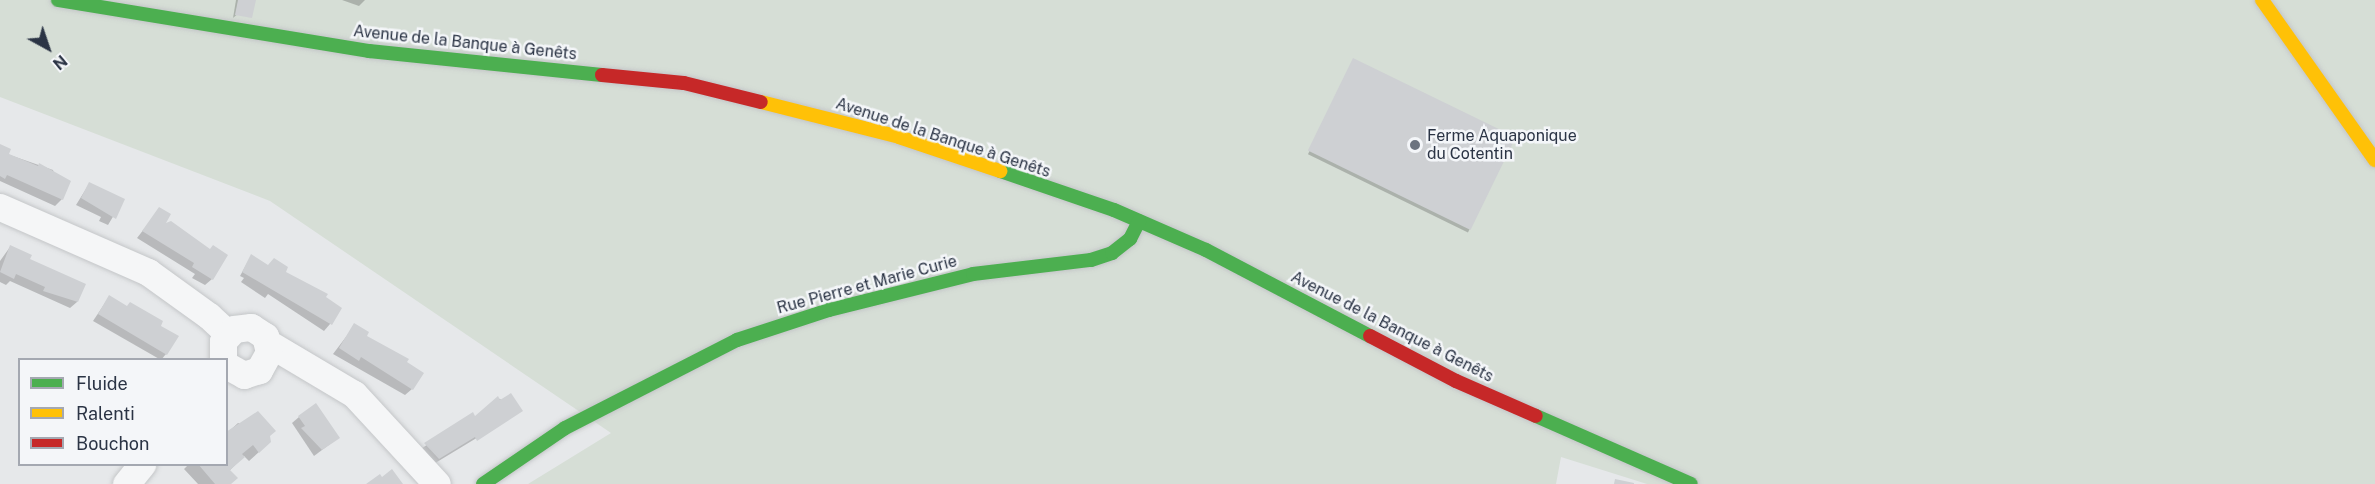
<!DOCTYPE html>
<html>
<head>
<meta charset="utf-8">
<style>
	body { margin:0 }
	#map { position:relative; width:2375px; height:484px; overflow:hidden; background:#e6e8ea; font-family:"Public Sans",sans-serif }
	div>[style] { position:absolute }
	.green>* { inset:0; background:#d6ded6 }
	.shadow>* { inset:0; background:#0003; transform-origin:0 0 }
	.building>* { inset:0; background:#ced0d3; transform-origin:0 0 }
	.roads { filter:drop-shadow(0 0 2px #c4c6c8) drop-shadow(0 0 2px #c4c6c8) }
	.street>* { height:27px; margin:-13.5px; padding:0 13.5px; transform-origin:13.5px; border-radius:13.5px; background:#f5f6f7 }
	.fast>* { height:14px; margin:-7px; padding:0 7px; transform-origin:7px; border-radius:7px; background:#4caf50 }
	.slow>* { height:14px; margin:-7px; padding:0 7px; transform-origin:7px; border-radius:7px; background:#ffc107 }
	.jam>* { height:14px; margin:-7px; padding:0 7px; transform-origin:7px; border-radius:7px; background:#c62828 }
	.dots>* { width:16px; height:16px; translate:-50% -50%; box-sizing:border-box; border:3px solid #f4f6f9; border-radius:50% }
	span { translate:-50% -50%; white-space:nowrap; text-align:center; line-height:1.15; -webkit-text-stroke:5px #f4f6f9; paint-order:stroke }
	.street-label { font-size:16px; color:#2b3445 }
	.poi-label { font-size:16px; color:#2b3445 }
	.left { translate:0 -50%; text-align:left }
	.legend { position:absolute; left:18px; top:358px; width:210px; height:108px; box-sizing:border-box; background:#f4f6f9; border:2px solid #a4a8b1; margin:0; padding:8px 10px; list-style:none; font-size:18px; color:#2b3445 }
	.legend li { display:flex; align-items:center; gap:12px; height:30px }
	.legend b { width:30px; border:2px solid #a4a8b1 }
	.north { position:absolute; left:18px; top:18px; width:60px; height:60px; -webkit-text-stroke:4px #f4f6f9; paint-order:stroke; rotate:140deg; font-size:16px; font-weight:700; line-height:24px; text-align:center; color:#2b3445 }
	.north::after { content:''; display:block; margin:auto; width:21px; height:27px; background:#2b3445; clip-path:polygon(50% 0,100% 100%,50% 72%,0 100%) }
</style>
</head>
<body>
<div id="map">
	<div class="green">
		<i style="clip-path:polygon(0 0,2375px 0,2375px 484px,1647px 484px,1561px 457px,1556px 484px,528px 484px,611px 433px,270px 201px,0 97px)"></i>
	</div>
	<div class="shadow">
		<i style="clip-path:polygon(236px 0,254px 0,233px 18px)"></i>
		<i style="clip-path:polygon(342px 0,365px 0,359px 6px)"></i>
		<i style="left:1354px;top:60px;width:178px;height:105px;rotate:26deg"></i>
		<i style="clip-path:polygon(0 146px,7px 154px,53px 170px,62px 199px,55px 206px,0 181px)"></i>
		<i style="clip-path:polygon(89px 184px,123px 200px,108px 225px,99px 221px,101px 217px,76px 205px)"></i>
		<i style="clip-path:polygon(164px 223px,212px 279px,205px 285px,192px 278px,195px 274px,137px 238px,148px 224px)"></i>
		<i style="clip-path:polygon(10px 247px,28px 260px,84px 285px,77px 302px,70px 308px,10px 281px,6px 285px,0 282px,0 261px)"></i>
		<i style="clip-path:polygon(251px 256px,253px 264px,284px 272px,340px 309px,330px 324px,324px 331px,268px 294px,265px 298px,241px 282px,244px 278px,240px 276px)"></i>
		<i style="clip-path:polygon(109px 297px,166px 354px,161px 360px,93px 321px)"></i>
		<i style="clip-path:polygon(355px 325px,365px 337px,405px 362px,412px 389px,405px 395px,333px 354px)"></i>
		<i style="clip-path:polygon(498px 398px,521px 411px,432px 465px,418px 451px,472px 414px,475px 418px,484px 412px)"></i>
		<i style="clip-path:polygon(299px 417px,338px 438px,314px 456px,292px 423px)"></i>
		<i style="clip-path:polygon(238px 423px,269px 435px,260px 451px,249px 461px,244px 456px,229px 471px,230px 484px,198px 484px,184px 469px,189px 464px,226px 464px,226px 434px)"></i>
	</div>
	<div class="building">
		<i style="clip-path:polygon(238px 0,256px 0,252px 18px,235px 15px)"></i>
		<i style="left:1353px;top:58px;width:181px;height:103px;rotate:26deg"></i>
		<i style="clip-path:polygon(0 144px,11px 149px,9px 154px,38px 166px,39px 163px,71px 181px,63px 200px,7px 175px,5px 179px,0 176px)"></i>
		<i style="clip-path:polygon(89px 182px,125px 199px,116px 219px,81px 198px)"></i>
		<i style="clip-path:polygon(159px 207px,171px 214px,166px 223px,171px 221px,210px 249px,213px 245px,228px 255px,213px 280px,192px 267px,194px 263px,142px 231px)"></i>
		<i style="clip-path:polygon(10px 245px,32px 255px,30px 259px,86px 284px,78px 302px,43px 291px,45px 287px,16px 274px,14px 279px,0 272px)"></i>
		<i style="clip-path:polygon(251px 254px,268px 265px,274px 258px,288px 267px,286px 272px,328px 294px,326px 297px,342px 308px,332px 325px,242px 272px)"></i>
		<i style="clip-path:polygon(109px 295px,127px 306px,130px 302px,163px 321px,161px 326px,179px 336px,167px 355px,98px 314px)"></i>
		<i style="clip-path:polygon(354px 323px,369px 332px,367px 336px,409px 359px,407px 362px,424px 373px,413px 390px,361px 357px,359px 361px,339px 348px)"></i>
		<i style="clip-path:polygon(511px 393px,523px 411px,477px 441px,475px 437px,439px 459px,424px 443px,473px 412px,475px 416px,498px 396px,500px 400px)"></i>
		<i style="clip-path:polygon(316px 403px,340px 438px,322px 450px,301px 428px,305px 426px,298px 416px)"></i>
		<i style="clip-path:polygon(258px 411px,276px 431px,270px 436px,271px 442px,259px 453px,253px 445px,242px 454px,245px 457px,230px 470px,238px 478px,231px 484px,215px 484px,198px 464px,226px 464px,226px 432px)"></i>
		<i style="clip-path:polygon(392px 469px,403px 484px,366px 484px,380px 474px,382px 477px)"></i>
		<i style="clip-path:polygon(1615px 479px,1634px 483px,1634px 484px,1614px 484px)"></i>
	</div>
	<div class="roads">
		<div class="street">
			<i style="left:0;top:207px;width:162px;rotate:23.7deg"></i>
			<i style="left:148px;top:272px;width:75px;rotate:35.8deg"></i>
			<i style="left:209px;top:316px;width:26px;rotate:43deg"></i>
			<i style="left:268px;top:343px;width:100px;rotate:30.7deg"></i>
			<i style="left:354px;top:394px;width:122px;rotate:47.3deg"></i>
			<i style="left:223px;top:360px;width:19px;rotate:-90deg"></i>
			<i style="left:223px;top:341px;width:16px;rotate:-47deg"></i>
			<i style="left:234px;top:329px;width:17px;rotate:-7deg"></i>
			<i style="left:251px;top:327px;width:17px;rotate:33deg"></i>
			<i style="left:265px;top:336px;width:16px;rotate:76deg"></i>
			<i style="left:269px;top:352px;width:21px;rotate:119deg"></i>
			<i style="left:259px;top:370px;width:16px;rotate:162deg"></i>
			<i style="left:244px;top:375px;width:21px;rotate:-151deg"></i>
			<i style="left:126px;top:484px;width:26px;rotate:-51deg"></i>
		</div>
		<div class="fast">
			<i style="left:58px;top:0;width:315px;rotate:9.3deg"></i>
			<i style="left:369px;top:51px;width:234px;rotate:5.9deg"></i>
			<i style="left:1000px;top:171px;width:120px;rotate:18.9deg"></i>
			<i style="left:1114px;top:210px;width:100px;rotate:23.5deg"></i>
			<i style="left:1206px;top:250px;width:185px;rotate:27.7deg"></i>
			<i style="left:1536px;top:416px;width:169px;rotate:23.7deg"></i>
			<i style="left:483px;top:484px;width:99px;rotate:-34.3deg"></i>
			<i style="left:565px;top:428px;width:193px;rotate:-27.1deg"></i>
			<i style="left:737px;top:340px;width:97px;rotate:-18.1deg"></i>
			<i style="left:829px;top:310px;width:148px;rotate:-14deg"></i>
			<i style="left:973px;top:274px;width:119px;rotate:-6.8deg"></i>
			<i style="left:1091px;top:260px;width:22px;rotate:-18deg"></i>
			<i style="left:1112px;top:253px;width:23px;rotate:-38deg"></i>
			<i style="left:1130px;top:239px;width:20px;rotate:-63deg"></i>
		</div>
		<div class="slow">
			<i style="left:2262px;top:0;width:196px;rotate:54.8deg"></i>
			<i style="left:761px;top:102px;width:142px;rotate:14.2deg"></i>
			<i style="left:899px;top:137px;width:107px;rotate:18.6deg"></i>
		</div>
		<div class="jam">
			<i style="left:602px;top:75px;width:82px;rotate:5.6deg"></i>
			<i style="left:684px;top:83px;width:79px;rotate:13.9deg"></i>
			<i style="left:1370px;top:336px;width:97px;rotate:27.6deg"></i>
			<i style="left:1456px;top:381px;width:87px;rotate:23.6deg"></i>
		</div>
	</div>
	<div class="dots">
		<i style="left:1415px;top:145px;background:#6c737f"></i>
	</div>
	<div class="street-label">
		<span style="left:465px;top:43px;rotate:6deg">Avenue de la Banque à Genêts</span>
		<span style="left:943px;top:138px;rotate:18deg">Avenue de la Banque à Genêts</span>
		<span style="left:867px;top:285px;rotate:-15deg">Rue Pierre et Marie Curie</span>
		<span style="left:1392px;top:327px;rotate:27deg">Avenue de la Banque à Genêts</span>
	</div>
	<div class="poi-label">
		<span class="left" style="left:1427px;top:145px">Ferme Aquaponique<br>du Cotentin</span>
	</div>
	<ul class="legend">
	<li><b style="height:8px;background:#4caf50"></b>Fluide</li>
	<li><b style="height:8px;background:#ffc107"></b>Ralenti</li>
	<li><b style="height:8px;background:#c62828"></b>Bouchon</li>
	</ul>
	<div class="north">N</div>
</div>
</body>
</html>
